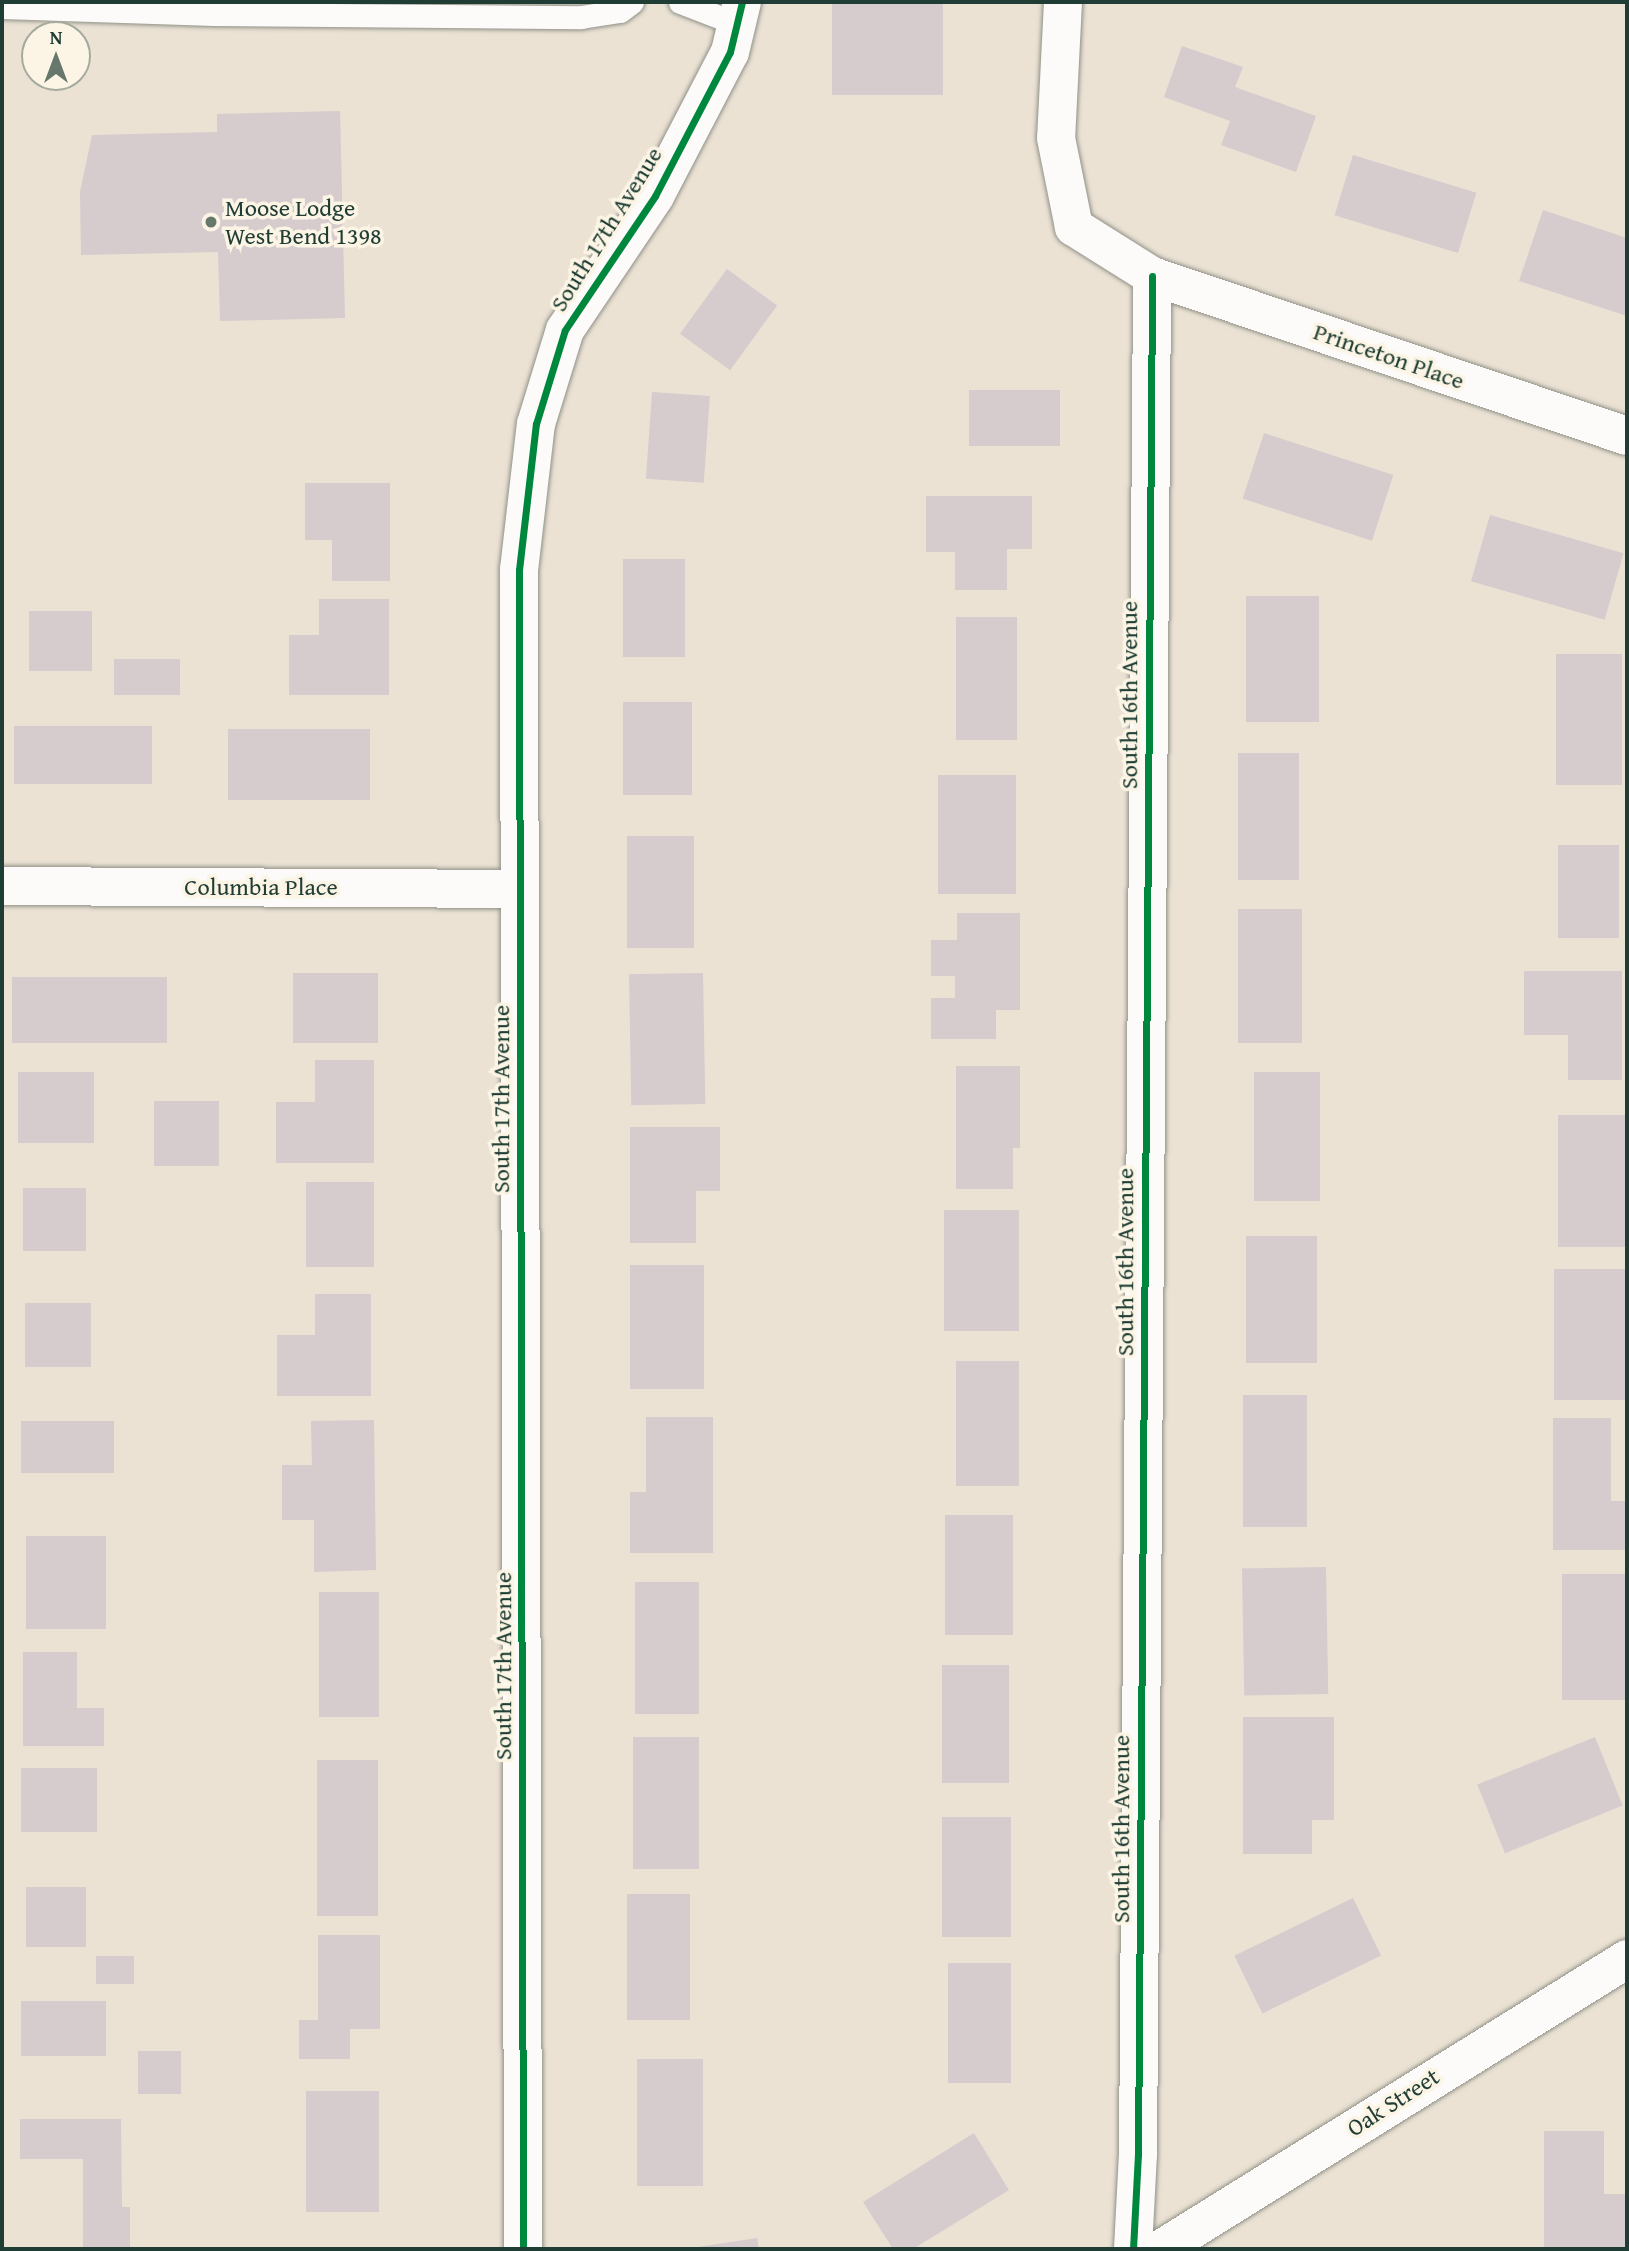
<!DOCTYPE html>
<html>
<head>
<meta charset="utf-8">
<style>
	body { margin:0 }
	#map { position:relative; width:1629px; height:2251px; overflow:hidden; background:#ebe2d4; font-family:"Gentium Book Plus",serif }
	div>[style] { position:absolute }
	.building>* { inset:0; background:#d6cbcd; transform-origin:0 0 }
	.roads { filter:drop-shadow(0 0 2px #909188) drop-shadow(0 0 2px #909188) }
	.lane>* { height:23px; margin:-11.5px; padding:0 11.5px; transform-origin:11.5px; border-radius:11.5px; background:#fcfbf9 }
	.street>* { height:38px; margin:-19px; padding:0 19px; transform-origin:19px; border-radius:19px; background:#fcfbf9 }
	.cycleway>* { height:7px; margin:-3.5px; padding:0 3.5px; transform-origin:3.5px; border-radius:3.5px; background:#00873e }
	.dots>* { width:19px; height:19px; translate:-50% -50%; box-sizing:border-box; border:4px solid #fcf5e5; border-radius:50% }
	span { translate:-50% -50%; white-space:nowrap; text-align:center; line-height:1.15; -webkit-text-stroke:7px #fcf5e5; paint-order:stroke }
	.poi-label { font-size:24px; color:#1f3d34 }
	.left { translate:0 -50%; text-align:left }
	.street-label { font-size:24px; color:#1f3d34 }
	.frame { position:absolute; inset:0; border:4px solid #1f3d34; pointer-events:none }
	.north { position:absolute; left:21px; top:21px; width:70px; height:70px; box-sizing:border-box; background:#fcf5e5; border:2px solid #a4ab9e; border-radius:50%; rotate:0deg; font-size:19px; font-weight:700; line-height:28px; text-align:center; color:#1f3d34 }
	.north::after { content:''; display:block; margin:auto; width:24px; height:32px; background:#66776c; clip-path:polygon(50% 0,100% 100%,50% 72%,0 100%) }
</style>
</head>
<body>
<div id="map">
	<div class="building">
		<i style="left:832px;top:2px;width:111px;height:93px"></i>
		<i style="clip-path:polygon(1182px 46px,1243px 67px,1235px 87px,1316px 116px,1296px 172px,1221px 145px,1230px 121px,1164px 97px)"></i>
		<i style="clip-path:polygon(340px 111px,345px 318px,220px 321px,218px 252px,81px 255px,80px 192px,92px 135px,217px 132px,217px 114px)"></i>
		<i style="left:1353px;top:155px;width:129px;height:63px;rotate:17deg"></i>
		<i style="clip-path:polygon(1543px 210px,1627px 238px,1627px 316px,1519px 281px)"></i>
		<i style="left:727px;top:269px;width:62px;height:80px;rotate:36deg"></i>
		<i style="left:969px;top:390px;width:91px;height:56px"></i>
		<i style="left:652px;top:392px;width:58px;height:87px;rotate:4deg"></i>
		<i style="left:1264px;top:433px;width:136px;height:69px;rotate:18deg"></i>
		<i style="clip-path:polygon(305px 483px,390px 483px,390px 581px,332px 581px,332px 540px,305px 540px)"></i>
		<i style="clip-path:polygon(926px 496px,1032px 496px,1032px 549px,1007px 549px,1007px 590px,955px 590px,955px 552px,926px 552px)"></i>
		<i style="left:1490px;top:515px;width:139px;height:69px;rotate:16deg"></i>
		<i style="left:623px;top:559px;width:62px;height:98px"></i>
		<i style="left:1246px;top:596px;width:73px;height:126px"></i>
		<i style="clip-path:polygon(319px 599px,389px 599px,389px 695px,289px 695px,289px 635px,319px 635px)"></i>
		<i style="left:29px;top:611px;width:63px;height:60px"></i>
		<i style="left:956px;top:617px;width:61px;height:123px"></i>
		<i style="left:1556px;top:654px;width:66px;height:131px"></i>
		<i style="left:114px;top:659px;width:66px;height:36px"></i>
		<i style="left:623px;top:702px;width:69px;height:93px"></i>
		<i style="left:14px;top:726px;width:138px;height:58px"></i>
		<i style="left:228px;top:729px;width:142px;height:71px"></i>
		<i style="left:1238px;top:753px;width:61px;height:127px"></i>
		<i style="left:938px;top:775px;width:78px;height:119px"></i>
		<i style="left:627px;top:836px;width:67px;height:112px"></i>
		<i style="left:1558px;top:845px;width:61px;height:93px"></i>
		<i style="left:1238px;top:909px;width:64px;height:134px"></i>
		<i style="clip-path:polygon(957px 913px,1020px 913px,1020px 1010px,996px 1010px,996px 1039px,931px 1039px,931px 998px,955px 998px,955px 976px,931px 976px,931px 940px,957px 940px)"></i>
		<i style="clip-path:polygon(1524px 971px,1622px 971px,1622px 1080px,1568px 1080px,1568px 1035px,1524px 1035px)"></i>
		<i style="left:293px;top:973px;width:85px;height:70px"></i>
		<i style="left:703px;top:973px;width:131px;height:74px;rotate:89deg"></i>
		<i style="left:12px;top:977px;width:155px;height:66px"></i>
		<i style="clip-path:polygon(315px 1060px,374px 1060px,374px 1163px,276px 1163px,276px 1102px,315px 1102px)"></i>
		<i style="clip-path:polygon(956px 1066px,1020px 1066px,1020px 1148px,1013px 1148px,1013px 1189px,956px 1189px)"></i>
		<i style="left:18px;top:1072px;width:76px;height:71px"></i>
		<i style="left:1254px;top:1072px;width:66px;height:129px"></i>
		<i style="left:154px;top:1101px;width:65px;height:65px"></i>
		<i style="left:1558px;top:1115px;width:67px;height:132px"></i>
		<i style="clip-path:polygon(630px 1127px,720px 1127px,720px 1191px,696px 1191px,696px 1243px,630px 1243px)"></i>
		<i style="left:306px;top:1182px;width:68px;height:85px"></i>
		<i style="left:23px;top:1188px;width:63px;height:63px"></i>
		<i style="left:944px;top:1210px;width:75px;height:121px"></i>
		<i style="left:1246px;top:1236px;width:71px;height:127px"></i>
		<i style="left:630px;top:1265px;width:74px;height:124px"></i>
		<i style="left:1554px;top:1269px;width:73px;height:131px"></i>
		<i style="clip-path:polygon(315px 1294px,371px 1294px,371px 1396px,277px 1396px,277px 1335px,315px 1335px)"></i>
		<i style="left:25px;top:1303px;width:66px;height:64px"></i>
		<i style="left:956px;top:1361px;width:63px;height:125px"></i>
		<i style="left:1243px;top:1395px;width:64px;height:132px"></i>
		<i style="clip-path:polygon(646px 1417px,713px 1417px,713px 1553px,630px 1553px,630px 1492px,646px 1492px)"></i>
		<i style="clip-path:polygon(1553px 1418px,1611px 1418px,1611px 1501px,1627px 1501px,1627px 1550px,1553px 1550px)"></i>
		<i style="clip-path:polygon(374px 1420px,376px 1570px,314px 1572px,314px 1520px,282px 1520px,282px 1465px,312px 1465px,311px 1421px)"></i>
		<i style="left:21px;top:1421px;width:93px;height:52px"></i>
		<i style="left:945px;top:1515px;width:68px;height:120px"></i>
		<i style="left:26px;top:1536px;width:80px;height:93px"></i>
		<i style="left:1326px;top:1567px;width:127px;height:84px;rotate:89deg"></i>
		<i style="left:1562px;top:1574px;width:63px;height:126px"></i>
		<i style="left:635px;top:1582px;width:64px;height:132px"></i>
		<i style="left:319px;top:1592px;width:60px;height:125px"></i>
		<i style="clip-path:polygon(23px 1652px,77px 1652px,77px 1708px,104px 1708px,104px 1746px,23px 1746px)"></i>
		<i style="left:942px;top:1665px;width:67px;height:118px"></i>
		<i style="clip-path:polygon(1243px 1717px,1334px 1717px,1334px 1820px,1312px 1820px,1312px 1854px,1243px 1854px)"></i>
		<i style="left:633px;top:1737px;width:66px;height:132px"></i>
		<i style="left:1595px;top:1737px;width:74px;height:127px;rotate:68deg"></i>
		<i style="left:317px;top:1760px;width:61px;height:156px"></i>
		<i style="left:21px;top:1768px;width:76px;height:64px"></i>
		<i style="left:942px;top:1817px;width:69px;height:120px"></i>
		<i style="left:26px;top:1887px;width:60px;height:60px"></i>
		<i style="left:627px;top:1894px;width:63px;height:126px"></i>
		<i style="left:1353px;top:1898px;width:64px;height:132px;rotate:64deg"></i>
		<i style="clip-path:polygon(318px 1935px,380px 1935px,380px 2029px,350px 2029px,350px 2059px,299px 2059px,299px 2020px,318px 2020px)"></i>
		<i style="left:96px;top:1956px;width:38px;height:28px"></i>
		<i style="left:948px;top:1963px;width:63px;height:120px"></i>
		<i style="left:21px;top:2001px;width:85px;height:55px"></i>
		<i style="left:138px;top:2051px;width:43px;height:43px"></i>
		<i style="left:637px;top:2059px;width:66px;height:127px"></i>
		<i style="left:306px;top:2091px;width:73px;height:121px"></i>
		<i style="clip-path:polygon(20px 2119px,121px 2119px,122px 2207px,130px 2207px,130px 2249px,83px 2249px,83px 2159px,20px 2159px)"></i>
		<i style="clip-path:polygon(1544px 2131px,1604px 2131px,1604px 2194px,1625px 2194px,1625px 2249px,1544px 2249px)"></i>
		<i style="clip-path:polygon(974px 2133px,1009px 2190px,913px 2249px,893px 2249px,863px 2202px)"></i>
		<i style="clip-path:polygon(757px 2238px,759px 2249px,691px 2249px,691px 2248px)"></i>
	</div>
	<div class="roads">
		<div class="lane">
			<i style="left:680px;top:2px;width:61px;rotate:21.1deg"></i>
			<i style="left:2px;top:7px;width:212px;rotate:1.9deg"></i>
			<i style="left:214px;top:14px;width:367px;rotate:0.5deg"></i>
			<i style="left:581px;top:17px;width:39px;rotate:-9deg"></i>
			<i style="left:620px;top:11px;width:15px;rotate:-37deg"></i>
		</div>
		<div class="street">
			<i style="left:1063px;top:2px;width:136px;rotate:92.9deg"></i>
			<i style="left:1056px;top:138px;width:91px;rotate:78.6deg"></i>
			<i style="left:1074px;top:227px;width:92px;rotate:32.1deg"></i>
			<i style="left:1152px;top:276px;width:501px;rotate:18.62deg"></i>
			<i style="left:2px;top:886px;width:518px;rotate:0.33deg"></i>
			<i style="left:523px;top:2249px;width:1679px;rotate:-90.14deg"></i>
			<i style="left:519px;top:570px;width:147px;rotate:-83.4deg"></i>
			<i style="left:536px;top:424px;width:98px;rotate:-72.9deg"></i>
			<i style="left:565px;top:330px;width:161px;rotate:-56.1deg"></i>
			<i style="left:655px;top:196px;width:162px;rotate:-62.5deg"></i>
			<i style="left:730px;top:52px;width:51px;rotate:-76.5deg"></i>
			<i style="left:1133px;top:2249px;width:94px;rotate:-87deg"></i>
			<i style="left:1138px;top:2155px;width:1879px;rotate:-89.57deg"></i>
			<i style="left:1161px;top:2249px;width:549px;rotate:-31.89deg"></i>
		</div>
	</div>
	<div class="cycleway">
		<i style="left:523px;top:2249px;width:1679px;rotate:-90.14deg"></i>
		<i style="left:519px;top:570px;width:147px;rotate:-83.4deg"></i>
		<i style="left:536px;top:424px;width:98px;rotate:-72.9deg"></i>
		<i style="left:565px;top:330px;width:161px;rotate:-56.1deg"></i>
		<i style="left:655px;top:196px;width:162px;rotate:-62.5deg"></i>
		<i style="left:730px;top:52px;width:51px;rotate:-76.5deg"></i>
		<i style="left:1133px;top:2249px;width:94px;rotate:-87deg"></i>
		<i style="left:1138px;top:2155px;width:1879px;rotate:-89.57deg"></i>
	</div>
	<div class="dots">
		<i style="left:211px;top:222px;background:#66776c"></i>
	</div>
	<div class="poi-label">
		<span class="left" style="left:225px;top:222px">Moose Lodge<br>West Bend 1398</span>
	</div>
	<div class="street-label">
		<span style="left:606px;top:229px;rotate:-58deg">South 17th Avenue</span>
		<span style="left:1389px;top:356px;rotate:19deg">Princeton Place</span>
		<span style="left:1129px;top:695px;rotate:-90deg">South 16th Avenue</span>
		<span style="left:261px;top:887px">Columbia Place</span>
		<span style="left:501px;top:1099px;rotate:-90deg">South 17th Avenue</span>
		<span style="left:1125px;top:1262px;rotate:-90deg">South 16th Avenue</span>
		<span style="left:503px;top:1666px;rotate:-90deg">South 17th Avenue</span>
		<span style="left:1121px;top:1829px;rotate:-90deg">South 16th Avenue</span>
		<span style="left:1393px;top:2102px;rotate:-33deg">Oak Street</span>
	</div>
	<div class="frame"></div>
	<div class="north">N</div>
</div>
</body>
</html>
